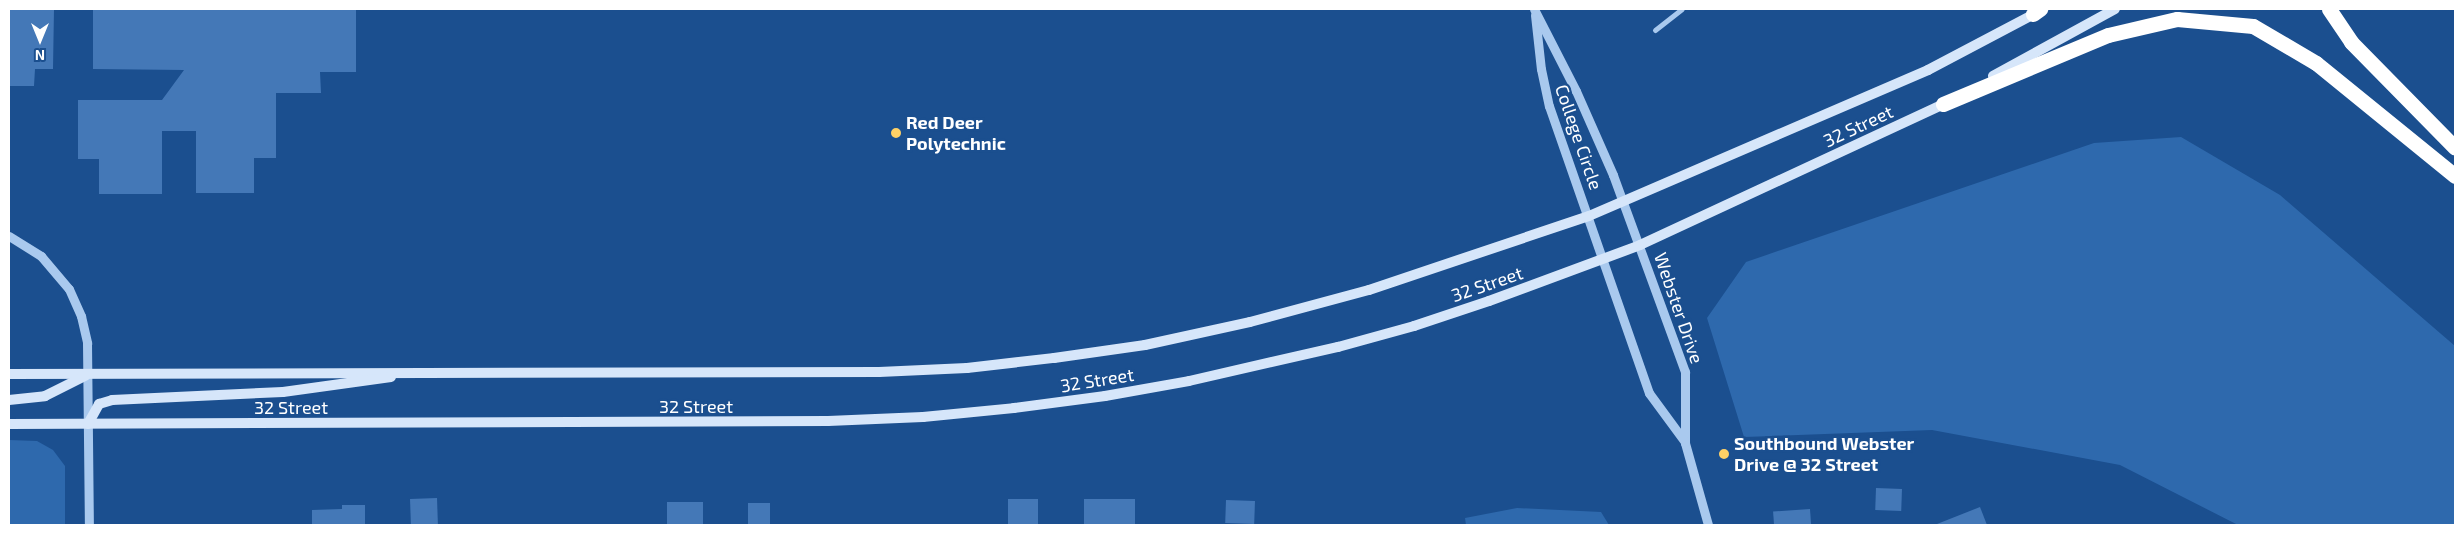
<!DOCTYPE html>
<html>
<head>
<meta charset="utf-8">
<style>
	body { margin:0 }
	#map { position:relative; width:2464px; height:534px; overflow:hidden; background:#1b4f8f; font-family:"Exo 2",sans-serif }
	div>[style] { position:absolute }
	.green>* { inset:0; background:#2e69ad }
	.building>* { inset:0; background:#4478b7; transform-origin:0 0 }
	.minor>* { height:5px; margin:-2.5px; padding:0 2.5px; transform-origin:2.5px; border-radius:2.5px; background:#a9c9ee }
	.tertiary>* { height:9px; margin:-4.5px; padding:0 4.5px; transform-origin:4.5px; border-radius:4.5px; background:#a9c9ee }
	.secondary>* { height:10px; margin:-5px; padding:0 5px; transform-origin:5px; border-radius:5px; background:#d6e6fa }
	.motorway>* { height:15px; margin:-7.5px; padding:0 7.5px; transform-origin:7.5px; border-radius:7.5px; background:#fff }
	.dots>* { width:14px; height:14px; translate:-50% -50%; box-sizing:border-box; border:2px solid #1b4f8f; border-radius:50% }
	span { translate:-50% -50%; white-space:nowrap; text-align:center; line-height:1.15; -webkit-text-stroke:4.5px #1b4f8f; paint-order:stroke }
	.poi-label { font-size:18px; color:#fff; font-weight:700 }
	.left { translate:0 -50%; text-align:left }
	.street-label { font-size:18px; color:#fff }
	.frame { position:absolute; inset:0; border:10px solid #fff; pointer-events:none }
	.north { position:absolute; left:15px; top:15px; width:50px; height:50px; -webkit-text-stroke:4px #1b4f8f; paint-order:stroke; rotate:180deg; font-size:14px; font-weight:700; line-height:20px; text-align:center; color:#fff }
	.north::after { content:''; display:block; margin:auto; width:18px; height:22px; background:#fff; clip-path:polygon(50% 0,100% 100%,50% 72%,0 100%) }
</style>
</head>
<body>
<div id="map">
	<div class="green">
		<i style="clip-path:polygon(2181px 137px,2280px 195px,2455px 346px,2455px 525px,2238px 525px,2120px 465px,1932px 430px,1744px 437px,1707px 318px,1746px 262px,2094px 143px)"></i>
		<i style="clip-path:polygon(9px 440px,37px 441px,53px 450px,65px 466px,65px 525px,9px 525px)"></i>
		<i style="clip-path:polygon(1517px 508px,1601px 512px,1609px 525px,1466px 525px,1465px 518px)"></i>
	</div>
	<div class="building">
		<i style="clip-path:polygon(9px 9px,54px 9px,53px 69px,35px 69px,34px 86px,9px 86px)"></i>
		<i style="clip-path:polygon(93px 9px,356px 9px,356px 72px,320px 72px,321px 93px,276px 93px,276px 158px,254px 158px,254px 193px,196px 193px,196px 131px,162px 131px,162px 194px,99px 194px,99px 159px,78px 159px,78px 100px,162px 100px,184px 70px,93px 69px)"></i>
		<i style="left:1876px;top:488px;width:26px;height:22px;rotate:2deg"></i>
		<i style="left:437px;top:498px;width:26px;height:27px;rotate:88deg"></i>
		<i style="left:1008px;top:499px;width:30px;height:26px"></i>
		<i style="left:1084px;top:499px;width:51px;height:26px"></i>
		<i style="left:1226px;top:500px;width:29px;height:23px;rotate:2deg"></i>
		<i style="left:667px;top:502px;width:36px;height:23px"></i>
		<i style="left:748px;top:503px;width:22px;height:22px"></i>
		<i style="clip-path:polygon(342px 505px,365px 505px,365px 525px,312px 525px,312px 510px,342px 509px)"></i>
		<i style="clip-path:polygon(1980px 507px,1987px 525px,1937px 525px,1937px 524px)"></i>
		<i style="left:1810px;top:509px;width:16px;height:37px;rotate:86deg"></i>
	</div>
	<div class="minor">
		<i style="left:1655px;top:30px;width:34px;rotate:-38deg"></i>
	</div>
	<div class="tertiary">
		<i style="left:1534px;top:9px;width:92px;rotate:62.9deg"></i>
		<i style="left:1576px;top:91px;width:92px;rotate:66.2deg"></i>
		<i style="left:1613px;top:175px;width:210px;rotate:69.9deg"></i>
		<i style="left:1685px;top:372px;width:71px;rotate:90deg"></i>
		<i style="left:1685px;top:443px;width:85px;rotate:74.3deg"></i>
		<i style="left:1535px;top:15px;width:54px;rotate:83.7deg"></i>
		<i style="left:1541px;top:69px;width:38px;rotate:78deg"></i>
		<i style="left:1549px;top:106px;width:304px;rotate:70.8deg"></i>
		<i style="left:1649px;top:393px;width:61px;rotate:53.7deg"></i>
		<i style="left:9px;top:236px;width:38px;rotate:32deg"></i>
		<i style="left:41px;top:256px;width:43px;rotate:49.7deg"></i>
		<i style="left:69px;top:289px;width:30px;rotate:66deg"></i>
		<i style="left:81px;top:316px;width:28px;rotate:77deg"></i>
		<i style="left:87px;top:343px;width:182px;rotate:89.4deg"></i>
	</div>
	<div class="secondary">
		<i style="left:1993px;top:76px;width:139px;rotate:-28.8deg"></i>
		<i style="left:9px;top:374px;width:870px;rotate:-0.13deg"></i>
		<i style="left:879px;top:372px;width:88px;rotate:-2.6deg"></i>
		<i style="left:967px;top:368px;width:88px;rotate:-6.6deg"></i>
		<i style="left:1054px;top:358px;width:92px;rotate:-8.1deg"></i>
		<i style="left:1145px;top:345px;width:107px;rotate:-12.4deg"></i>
		<i style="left:1250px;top:322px;width:123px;rotate:-15.1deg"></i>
		<i style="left:1369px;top:290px;width:232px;rotate:-18.6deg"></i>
		<i style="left:1589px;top:216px;width:369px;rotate:-23.3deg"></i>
		<i style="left:1928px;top:70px;width:124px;rotate:-27.8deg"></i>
		<i style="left:9px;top:400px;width:36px;rotate:-6deg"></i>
		<i style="left:45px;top:396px;width:45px;rotate:-26.6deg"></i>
		<i style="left:9px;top:424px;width:819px;rotate:-0.21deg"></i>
		<i style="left:828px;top:421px;width:95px;rotate:-2.4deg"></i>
		<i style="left:923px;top:417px;width:91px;rotate:-5.6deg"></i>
		<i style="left:1014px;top:408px;width:92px;rotate:-7.5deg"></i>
		<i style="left:1105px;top:396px;width:85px;rotate:-10.1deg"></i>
		<i style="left:1189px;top:381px;width:153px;rotate:-12.9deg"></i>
		<i style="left:1338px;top:347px;width:79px;rotate:-15.4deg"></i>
		<i style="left:1414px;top:326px;width:79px;rotate:-18.4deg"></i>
		<i style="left:1489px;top:301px;width:161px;rotate:-20.3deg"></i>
		<i style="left:1640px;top:245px;width:340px;rotate:-24.9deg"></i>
		<i style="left:88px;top:424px;width:23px;rotate:-61deg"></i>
		<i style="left:99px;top:404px;width:14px;rotate:-17deg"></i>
		<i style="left:112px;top:400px;width:171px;rotate:-2.7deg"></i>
		<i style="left:283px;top:392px;width:109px;rotate:-7.9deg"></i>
	</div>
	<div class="motorway">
		<i style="left:2329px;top:9px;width:40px;rotate:56deg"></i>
		<i style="left:2351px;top:42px;width:148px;rotate:45.5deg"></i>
		<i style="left:2033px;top:14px;width:9px;rotate:-36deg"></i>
		<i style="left:1943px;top:104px;width:179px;rotate:-22.7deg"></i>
		<i style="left:2108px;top:35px;width:71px;rotate:-13.1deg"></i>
		<i style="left:2177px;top:19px;width:76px;rotate:5.3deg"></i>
		<i style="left:2253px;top:26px;width:73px;rotate:30.4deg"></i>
		<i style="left:2316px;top:63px;width:179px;rotate:39.1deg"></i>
	</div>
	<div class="dots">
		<i style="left:896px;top:133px;background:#ffd166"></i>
		<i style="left:1724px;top:454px;background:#ffd166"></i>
	</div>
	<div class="poi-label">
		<span class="left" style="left:906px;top:133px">Red Deer<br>Polytechnic</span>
		<span class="left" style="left:1734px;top:454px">Southbound Webster<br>Drive @ 32 Street</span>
	</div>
	<div class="street-label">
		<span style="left:1858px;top:126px;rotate:-25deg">32 Street</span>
		<span style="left:1579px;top:137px;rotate:71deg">College Circle</span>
		<span style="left:1487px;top:284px;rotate:-19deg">32 Street</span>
		<span style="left:1679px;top:308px;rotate:71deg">Webster Drive</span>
		<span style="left:1097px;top:380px;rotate:-9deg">32 Street</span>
		<span style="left:696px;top:406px">32 Street</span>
		<span style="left:291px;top:407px">32 Street</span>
	</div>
	<div class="frame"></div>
	<div class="north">N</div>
</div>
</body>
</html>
